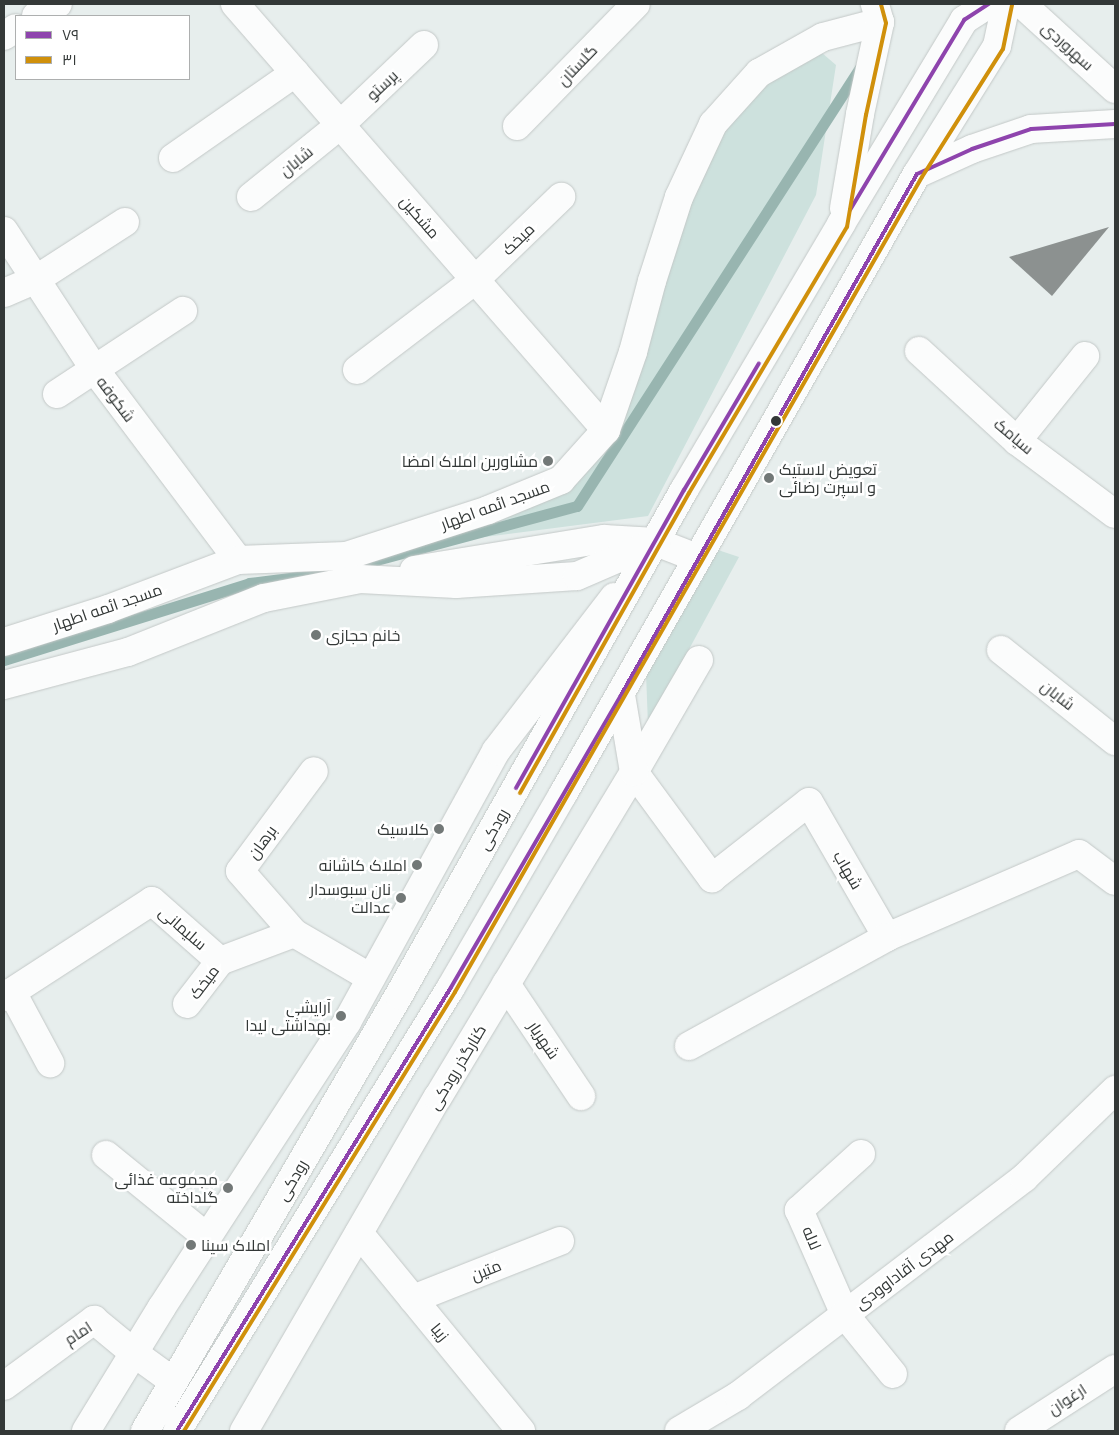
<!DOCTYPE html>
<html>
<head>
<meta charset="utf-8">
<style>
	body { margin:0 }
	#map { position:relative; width:1119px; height:1435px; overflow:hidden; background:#e7eeed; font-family:Lato,Cairo,sans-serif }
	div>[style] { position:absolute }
	.green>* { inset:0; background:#cde1dd }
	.stream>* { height:11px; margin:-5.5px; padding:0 5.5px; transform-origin:5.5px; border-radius:5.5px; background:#98b5b0 }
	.building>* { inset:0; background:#8c9190 }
	.roads { filter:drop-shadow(0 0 1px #c3c8c7) drop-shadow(0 0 1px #c3c8c7) }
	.minor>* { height:28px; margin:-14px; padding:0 14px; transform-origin:14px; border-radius:14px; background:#fbfcfc }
	.secondary>* { height:28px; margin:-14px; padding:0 14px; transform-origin:14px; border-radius:14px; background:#fbfcfc }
	.bus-1>* { height:4px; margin:-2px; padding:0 2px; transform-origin:2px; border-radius:2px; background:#8e44ad }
	.bus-2>* { height:4px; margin:-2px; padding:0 2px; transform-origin:2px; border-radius:2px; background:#d0900b }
	.dots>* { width:14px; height:14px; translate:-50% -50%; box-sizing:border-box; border:2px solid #fff; border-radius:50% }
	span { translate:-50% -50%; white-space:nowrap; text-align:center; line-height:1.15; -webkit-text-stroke:5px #fff; paint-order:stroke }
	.street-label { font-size:16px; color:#333837 }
	.poi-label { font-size:16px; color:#333837 }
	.right { translate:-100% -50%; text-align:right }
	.left { translate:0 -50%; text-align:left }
	.frame { position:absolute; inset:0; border:5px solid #333837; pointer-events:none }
	.legend { position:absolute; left:15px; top:15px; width:175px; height:65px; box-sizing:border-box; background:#fff; border:1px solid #adafaf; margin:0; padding:6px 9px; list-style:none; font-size:15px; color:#333837 }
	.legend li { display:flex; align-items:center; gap:10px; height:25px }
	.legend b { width:25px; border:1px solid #adafaf }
</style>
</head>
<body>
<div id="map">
	<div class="green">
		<i style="clip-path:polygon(815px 47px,836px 65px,816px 195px,648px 516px,399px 548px,563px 485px,612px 430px,701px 162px,761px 77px)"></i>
		<i style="clip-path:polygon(712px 548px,739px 557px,648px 725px,646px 673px)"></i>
	</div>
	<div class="stream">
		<i style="left:369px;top:562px;width:215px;rotate:-15.1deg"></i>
		<i style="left:577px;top:506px;width:524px;rotate:-57.16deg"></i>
		<i style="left:4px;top:660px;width:257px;rotate:-17.4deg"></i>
		<i style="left:249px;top:583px;width:72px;rotate:-7.2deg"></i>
	</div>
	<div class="building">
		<i style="clip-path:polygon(1109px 227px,1052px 296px,1009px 257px)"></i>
	</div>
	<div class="roads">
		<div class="minor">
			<i style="left:235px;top:4px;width:565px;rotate:48.95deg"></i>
			<i style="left:36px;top:16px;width:25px;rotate:-29deg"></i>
			<i style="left:4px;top:36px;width:14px;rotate:-34deg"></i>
			<i style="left:517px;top:126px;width:170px;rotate:-45.7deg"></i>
			<i style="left:173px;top:158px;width:149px;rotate:-34.9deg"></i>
			<i style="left:251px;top:197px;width:114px;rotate:-39deg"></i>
			<i style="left:340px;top:125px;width:116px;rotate:-43.6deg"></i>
			<i style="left:4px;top:231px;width:166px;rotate:56.8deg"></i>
			<i style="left:95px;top:370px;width:238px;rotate:53deg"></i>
			<i style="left:4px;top:293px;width:34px;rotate:-23deg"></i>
			<i style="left:35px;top:280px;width:107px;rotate:-32.8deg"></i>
			<i style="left:919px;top:351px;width:133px;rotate:42.6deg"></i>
			<i style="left:1017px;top:441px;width:122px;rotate:36.7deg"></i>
			<i style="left:357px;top:370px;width:148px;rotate:-37.3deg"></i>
			<i style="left:475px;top:280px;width:120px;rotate:-44deg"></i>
			<i style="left:57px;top:394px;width:151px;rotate:-33.4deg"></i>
			<i style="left:1017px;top:441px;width:109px;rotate:-51.3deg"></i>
			<i style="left:414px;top:570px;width:193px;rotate:-9.3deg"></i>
			<i style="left:604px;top:539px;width:52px;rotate:3.3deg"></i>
			<i style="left:656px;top:542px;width:44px;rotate:21.3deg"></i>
			<i style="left:4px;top:642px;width:109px;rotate:-17.6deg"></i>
			<i style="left:108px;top:609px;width:139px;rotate:-20.7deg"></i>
			<i style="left:238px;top:560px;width:108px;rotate:-2.1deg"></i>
			<i style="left:346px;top:556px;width:149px;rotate:-17.9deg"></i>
			<i style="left:488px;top:510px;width:79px;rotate:-22.3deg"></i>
			<i style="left:561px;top:480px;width:67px;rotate:-48deg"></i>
			<i style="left:606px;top:430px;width:83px;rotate:-70.9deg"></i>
			<i style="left:633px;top:352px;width:73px;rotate:-75deg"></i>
			<i style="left:652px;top:281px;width:88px;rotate:-72.2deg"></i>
			<i style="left:679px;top:197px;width:81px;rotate:-65deg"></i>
			<i style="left:713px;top:124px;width:69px;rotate:-48deg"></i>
			<i style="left:759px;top:73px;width:73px;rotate:-29.4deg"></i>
			<i style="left:823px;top:37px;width:59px;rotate:-14.7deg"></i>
			<i style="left:1001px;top:650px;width:146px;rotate:38.6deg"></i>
			<i style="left:699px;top:660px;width:129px;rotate:120.1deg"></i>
			<i style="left:634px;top:772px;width:132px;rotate:53.7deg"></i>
			<i style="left:712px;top:878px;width:123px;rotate:-38.1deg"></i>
			<i style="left:809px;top:802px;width:156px;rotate:60deg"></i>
			<i style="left:887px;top:937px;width:209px;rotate:-23.4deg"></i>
			<i style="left:1079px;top:854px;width:45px;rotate:36.9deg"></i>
			<i style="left:4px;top:685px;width:128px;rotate:-14.9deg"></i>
			<i style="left:128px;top:652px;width:146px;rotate:-21.7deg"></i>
			<i style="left:264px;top:598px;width:98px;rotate:-11.2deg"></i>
			<i style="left:360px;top:579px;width:96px;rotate:3deg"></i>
			<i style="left:456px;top:584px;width:121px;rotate:-3.8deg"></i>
			<i style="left:577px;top:576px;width:86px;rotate:-23.3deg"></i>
			<i style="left:294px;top:933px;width:82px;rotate:-131.1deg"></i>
			<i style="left:240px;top:871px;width:124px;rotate:-53.5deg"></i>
			<i style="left:506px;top:984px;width:135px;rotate:56.2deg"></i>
			<i style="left:12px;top:992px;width:81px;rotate:61.8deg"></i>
			<i style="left:4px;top:997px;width:176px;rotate:-33deg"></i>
			<i style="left:152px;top:901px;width:91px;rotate:41.4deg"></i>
			<i style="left:220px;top:961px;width:79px;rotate:-20.7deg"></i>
			<i style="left:294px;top:933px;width:89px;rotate:30.3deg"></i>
			<i style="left:187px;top:1004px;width:54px;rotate:-52.5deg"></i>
			<i style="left:689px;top:1046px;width:226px;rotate:-28.8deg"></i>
			<i style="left:861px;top:1154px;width:84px;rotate:137.9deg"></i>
			<i style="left:799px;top:1210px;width:115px;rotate:66.3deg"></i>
			<i style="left:845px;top:1315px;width:76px;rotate:50.9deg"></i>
			<i style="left:106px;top:1155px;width:130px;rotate:39.1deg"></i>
			<i style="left:359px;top:1233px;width:256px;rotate:50.7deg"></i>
			<i style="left:413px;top:1299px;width:158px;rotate:-21.5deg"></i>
			<i style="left:4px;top:1386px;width:112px;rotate:-36.3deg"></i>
			<i style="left:94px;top:1320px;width:52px;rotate:39.5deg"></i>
			<i style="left:134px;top:1353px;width:49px;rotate:35.9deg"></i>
			<i style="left:86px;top:1431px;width:145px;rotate:-58.5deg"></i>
			<i style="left:162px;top:1307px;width:340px;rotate:-57deg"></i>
			<i style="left:347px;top:1022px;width:309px;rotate:-61.2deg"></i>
			<i style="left:496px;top:751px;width:194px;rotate:-52.5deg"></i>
			<i style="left:244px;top:1431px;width:386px;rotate:-59.9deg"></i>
			<i style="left:438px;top:1097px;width:380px;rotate:-58.9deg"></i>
			<i style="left:634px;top:772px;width:78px;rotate:-99.6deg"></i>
			<i style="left:679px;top:1431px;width:69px;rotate:-30.7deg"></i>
			<i style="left:738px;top:1396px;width:360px;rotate:-37.3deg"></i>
			<i style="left:1024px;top:1178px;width:127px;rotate:-44deg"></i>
			<i style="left:1019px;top:1431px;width:114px;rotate:-32.9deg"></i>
		</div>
		<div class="secondary">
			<i style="left:1022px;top:4px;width:126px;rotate:42.4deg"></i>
			<i style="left:917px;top:174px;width:60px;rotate:-24.4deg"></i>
			<i style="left:972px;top:149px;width:62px;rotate:-18.7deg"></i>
			<i style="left:1031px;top:129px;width:84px;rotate:-3.4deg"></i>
			<i style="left:844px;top:208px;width:95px;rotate:-80.3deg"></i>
			<i style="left:860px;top:114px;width:94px;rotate:-77.7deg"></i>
			<i style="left:880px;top:22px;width:19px;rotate:-106deg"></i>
			<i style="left:145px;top:1431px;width:505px;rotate:-59.78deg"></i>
			<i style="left:399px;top:995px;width:580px;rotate:-60.56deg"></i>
			<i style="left:684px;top:490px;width:309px;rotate:-59.4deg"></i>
			<i style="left:841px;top:224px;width:238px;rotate:-58.9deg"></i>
			<i style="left:964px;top:20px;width:30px;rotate:-33deg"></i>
			<i style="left:177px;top:1431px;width:520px;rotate:-58.3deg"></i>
			<i style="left:450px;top:989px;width:225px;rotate:-59.9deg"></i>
			<i style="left:563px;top:794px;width:714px;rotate:-60.28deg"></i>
			<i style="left:917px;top:174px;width:151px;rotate:-58deg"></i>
			<i style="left:997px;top:46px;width:43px;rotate:-77.9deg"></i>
		</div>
	</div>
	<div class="bus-1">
		<i style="left:850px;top:210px;width:222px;rotate:-59deg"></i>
		<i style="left:964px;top:20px;width:30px;rotate:-33deg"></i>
		<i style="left:516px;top:788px;width:342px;rotate:-60.6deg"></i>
		<i style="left:684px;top:490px;width:147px;rotate:-59.4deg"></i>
		<i style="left:177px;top:1431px;width:520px;rotate:-58.3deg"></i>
		<i style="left:450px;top:989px;width:340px;rotate:-59.8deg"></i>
		<i style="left:621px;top:695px;width:599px;rotate:-60.4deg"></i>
		<i style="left:917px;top:174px;width:60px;rotate:-24.4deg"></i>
		<i style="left:972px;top:149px;width:62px;rotate:-18.7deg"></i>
		<i style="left:1031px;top:129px;width:84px;rotate:-3.4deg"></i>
	</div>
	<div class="bus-2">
		<i style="left:520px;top:793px;width:344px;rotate:-60.6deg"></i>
		<i style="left:689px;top:493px;width:309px;rotate:-59.3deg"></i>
		<i style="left:847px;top:227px;width:114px;rotate:-80.4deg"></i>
		<i style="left:866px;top:115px;width:94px;rotate:-77.7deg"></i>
		<i style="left:886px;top:23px;width:20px;rotate:-105deg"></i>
		<i style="left:184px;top:1431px;width:516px;rotate:-58.31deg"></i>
		<i style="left:455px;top:992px;width:939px;rotate:-60.19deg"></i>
		<i style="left:922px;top:177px;width:151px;rotate:-57.7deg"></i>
		<i style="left:1003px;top:49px;width:45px;rotate:-78.4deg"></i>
	</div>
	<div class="dots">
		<i style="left:776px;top:421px;background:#333837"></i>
		<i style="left:548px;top:461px;background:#727877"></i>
		<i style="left:769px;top:478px;background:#727877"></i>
		<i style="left:316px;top:635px;background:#727877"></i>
		<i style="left:439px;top:829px;background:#727877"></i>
		<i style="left:417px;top:865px;background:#727877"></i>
		<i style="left:401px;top:898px;background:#727877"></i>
		<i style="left:341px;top:1016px;background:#727877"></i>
		<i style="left:228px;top:1188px;background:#727877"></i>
		<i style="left:191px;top:1245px;background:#727877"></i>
	</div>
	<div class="street-label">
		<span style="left:1068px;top:46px;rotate:42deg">سهروردی</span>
		<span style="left:577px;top:65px;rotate:-46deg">گلستان</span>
		<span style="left:382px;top:85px;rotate:-43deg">پرستو</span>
		<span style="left:296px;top:161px;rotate:-39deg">شایان</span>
		<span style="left:420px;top:217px;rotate:49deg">مشکین</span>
		<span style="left:518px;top:239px;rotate:-44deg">میخک</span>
		<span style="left:116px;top:399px;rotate:53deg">شکوفه</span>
		<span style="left:1014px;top:436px;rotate:40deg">سیامک</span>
		<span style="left:495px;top:505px;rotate:-20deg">مسجد ائمه اطهار</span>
		<span style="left:107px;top:607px;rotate:-19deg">مسجد ائمه اطهار</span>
		<span style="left:1058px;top:695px;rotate:38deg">شایان</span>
		<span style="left:493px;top:829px;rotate:-61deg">رودکی</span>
		<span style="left:262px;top:842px;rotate:-54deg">برهان</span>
		<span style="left:848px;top:870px;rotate:60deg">شهاب</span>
		<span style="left:183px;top:928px;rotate:41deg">سلیمانی</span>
		<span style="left:204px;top:982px;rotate:-53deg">میخک</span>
		<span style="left:544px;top:1040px;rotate:56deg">شهریار</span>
		<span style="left:457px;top:1067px;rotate:-59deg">کنارگذر رودکی</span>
		<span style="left:292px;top:1180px;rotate:-60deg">رودکی</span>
		<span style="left:812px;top:1238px;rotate:67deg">لاله</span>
		<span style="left:486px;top:1270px;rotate:-22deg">متین</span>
		<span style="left:904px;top:1270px;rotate:-37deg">مهدی آقاداوودی</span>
		<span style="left:440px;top:1332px;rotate:51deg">زیبا</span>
		<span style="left:78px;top:1333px;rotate:-33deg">امام</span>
		<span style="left:1067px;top:1399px;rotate:-33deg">ارغوان</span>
	</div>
	<div class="poi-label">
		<span class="right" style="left:538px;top:461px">مشاورین املاک امضا</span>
		<span class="left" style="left:779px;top:478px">تعویض لاستیک<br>و اسپرت رضائی</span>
		<span class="left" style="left:326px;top:635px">خانم حجازی</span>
		<span class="right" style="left:429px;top:829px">کلاسیک</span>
		<span class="right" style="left:407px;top:865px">املاک کاشانه</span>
		<span class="right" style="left:391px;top:898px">نان سبوسدار<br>عدالت</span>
		<span class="right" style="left:331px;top:1016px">آرایشی<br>بهداشتی لیدا</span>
		<span class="right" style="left:218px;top:1188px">مجموعه غذائی<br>گلداخته</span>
		<span class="left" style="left:201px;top:1245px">املاک سینا</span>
	</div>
	<div class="frame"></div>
	<ul class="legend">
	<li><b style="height:6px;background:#8e44ad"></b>۷۹</li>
	<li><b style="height:6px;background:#d0900b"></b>۳۱</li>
	</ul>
</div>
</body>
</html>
